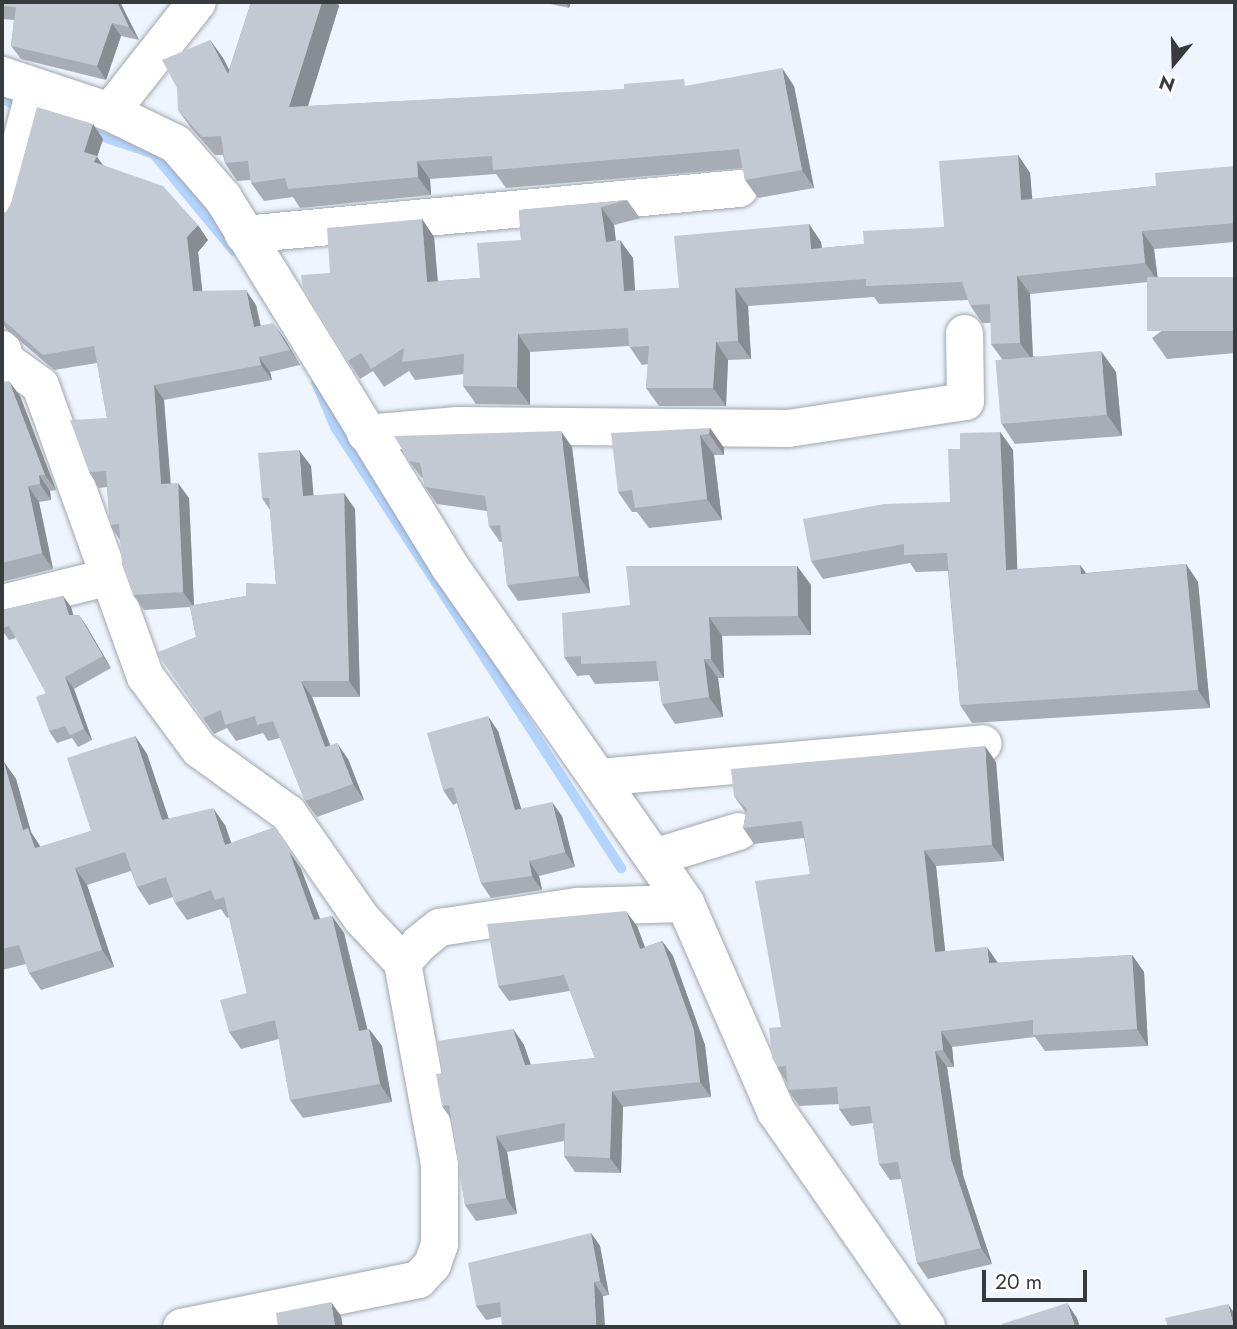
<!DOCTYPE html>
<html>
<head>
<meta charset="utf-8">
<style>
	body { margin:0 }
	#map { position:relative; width:1237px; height:1329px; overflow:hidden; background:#eff5fe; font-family:Jost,sans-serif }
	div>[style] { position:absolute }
	.stream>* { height:10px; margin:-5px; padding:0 5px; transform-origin:5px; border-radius:5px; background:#b2d4ff }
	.roads { filter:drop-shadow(0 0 2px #a0a6ae) drop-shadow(0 0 2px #a0a6ae) }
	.minor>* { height:37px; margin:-18.5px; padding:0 18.5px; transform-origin:18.5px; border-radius:18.5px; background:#fff }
	.tertiary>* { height:38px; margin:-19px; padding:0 19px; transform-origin:19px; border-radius:19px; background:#fff }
	.wall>* { inset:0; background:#a8adb5 }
	.shaded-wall>* { inset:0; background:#888d93 }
	.building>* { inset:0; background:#c3c9d2; transform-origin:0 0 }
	span { translate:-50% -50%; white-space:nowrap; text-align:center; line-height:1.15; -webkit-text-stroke:5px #fff; paint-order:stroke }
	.frame { position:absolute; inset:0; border:4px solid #383b3e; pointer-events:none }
	.north { position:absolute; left:1139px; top:28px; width:70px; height:70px; -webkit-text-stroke:5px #fff; paint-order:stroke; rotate:199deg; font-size:19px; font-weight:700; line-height:28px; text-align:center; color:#383b3e }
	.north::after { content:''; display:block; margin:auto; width:24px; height:32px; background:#383b3e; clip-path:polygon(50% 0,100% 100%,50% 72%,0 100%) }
	.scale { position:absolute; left:982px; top:1270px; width:105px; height:32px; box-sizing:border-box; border:4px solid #383b3e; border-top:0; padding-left:9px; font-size:21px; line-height:24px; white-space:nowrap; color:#383b3e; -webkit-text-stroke:5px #fff; paint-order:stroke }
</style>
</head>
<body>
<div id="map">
	<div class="stream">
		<i style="left:2px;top:99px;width:25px;rotate:23deg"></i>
		<i style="left:89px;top:132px;width:69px;rotate:18.7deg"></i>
		<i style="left:154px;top:154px;width:126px;rotate:50.5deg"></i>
		<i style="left:316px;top:382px;width:49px;rotate:67.1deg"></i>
		<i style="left:335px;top:427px;width:526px;rotate:57.04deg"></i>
	</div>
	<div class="roads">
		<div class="minor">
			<i style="left:2px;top:212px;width:126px;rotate:-75.3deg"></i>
			<i style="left:243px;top:234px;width:498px;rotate:-5.3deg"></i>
			<i style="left:2px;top:349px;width:11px;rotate:75deg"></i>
			<i style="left:5px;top:360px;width:43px;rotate:35.5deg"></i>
			<i style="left:40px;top:385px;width:309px;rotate:70.2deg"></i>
			<i style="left:145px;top:676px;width:91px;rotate:53.5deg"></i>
			<i style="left:199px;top:749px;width:110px;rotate:35.7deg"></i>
			<i style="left:288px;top:813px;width:128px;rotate:55.2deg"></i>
			<i style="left:361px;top:918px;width:60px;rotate:47deg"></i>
			<i style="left:365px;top:433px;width:93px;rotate:-4.9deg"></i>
			<i style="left:458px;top:425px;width:330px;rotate:0.5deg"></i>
			<i style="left:788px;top:428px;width:179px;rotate:-8.7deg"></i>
			<i style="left:965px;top:401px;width:68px;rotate:-90.8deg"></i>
			<i style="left:2px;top:603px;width:111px;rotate:-14deg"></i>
			<i style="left:597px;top:777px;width:387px;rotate:-5deg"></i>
			<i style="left:653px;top:857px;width:89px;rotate:-17deg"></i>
			<i style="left:181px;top:1327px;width:242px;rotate:-11.4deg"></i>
			<i style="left:418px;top:1279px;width:21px;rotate:-47deg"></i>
			<i style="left:432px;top:1264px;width:21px;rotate:-71deg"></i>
			<i style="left:439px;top:1244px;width:80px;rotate:-90deg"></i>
			<i style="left:439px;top:1164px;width:205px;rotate:-100.4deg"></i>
			<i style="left:402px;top:962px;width:25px;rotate:-48deg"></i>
			<i style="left:419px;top:943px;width:26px;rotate:-39deg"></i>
			<i style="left:439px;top:927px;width:140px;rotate:-8.7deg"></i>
			<i style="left:577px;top:906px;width:108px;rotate:-1.6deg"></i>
		</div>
		<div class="tertiary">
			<i style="left:2px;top:76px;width:114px;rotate:18.4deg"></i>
			<i style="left:110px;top:112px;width:73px;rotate:25.9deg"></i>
			<i style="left:176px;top:144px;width:72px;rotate:49deg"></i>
			<i style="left:223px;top:198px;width:433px;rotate:58.4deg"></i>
			<i style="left:450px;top:567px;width:410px;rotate:55deg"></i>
			<i style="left:685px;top:903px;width:227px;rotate:66.4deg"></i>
			<i style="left:776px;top:1111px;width:263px;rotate:55.2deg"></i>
			<i style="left:110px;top:112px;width:140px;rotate:-51.7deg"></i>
		</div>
	</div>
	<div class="wall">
		<i style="clip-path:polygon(2px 2px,120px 2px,139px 40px,121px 36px,106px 80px,21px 59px,11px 46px,14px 20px,2px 19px)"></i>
		<i style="clip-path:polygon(251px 2px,337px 2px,339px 6px,308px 106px,689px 86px,794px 86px,814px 188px,758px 198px,745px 180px,743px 168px,506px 188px,496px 174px,430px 179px,431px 195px,300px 208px,293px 197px,264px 201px,251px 183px,251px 180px,237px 181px,225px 163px,223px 155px,215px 155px,191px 128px,178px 110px,210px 40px,223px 58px,229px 70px)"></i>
		<i style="clip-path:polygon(541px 2px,571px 2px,569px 8px)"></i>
		<i style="clip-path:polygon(93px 124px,103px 139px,97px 157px,103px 165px,208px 240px,198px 252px,202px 291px,256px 305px,261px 326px,284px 338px,300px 365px,270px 372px,272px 380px,164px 400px,170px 483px,189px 498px,194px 605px,246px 596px,276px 584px,270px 510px,262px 498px,311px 466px,313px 495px,355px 509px,360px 697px,312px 697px,330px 746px,348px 759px,364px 800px,317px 817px,305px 801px,280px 738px,268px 741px,263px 733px,236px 741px,227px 728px,214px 734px,157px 653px,196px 637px,190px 607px,144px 610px,133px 595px,120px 540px,110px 525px,107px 487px,99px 488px,89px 472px,107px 418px,97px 363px,54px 370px,6px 329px,2px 323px,2px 213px,6px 212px)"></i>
		<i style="clip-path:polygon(1018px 155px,1030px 173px,1032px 199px,1156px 186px,1235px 166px,1235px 242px,1154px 249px,1158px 281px,1030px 294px,1033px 356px,1116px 372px,1122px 436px,1015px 444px,1001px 423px,1002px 359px,991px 344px,991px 323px,982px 323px,970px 305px,968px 300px,879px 304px,874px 297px,748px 306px,751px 359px,728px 360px,726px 406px,659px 406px,646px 388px,648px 364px,642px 365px,629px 346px,530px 352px,530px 405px,476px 404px,463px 386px,464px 374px,415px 380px,409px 371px,384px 387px,373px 371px,360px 379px,348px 361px,330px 273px,422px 219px,434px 237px,438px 281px,480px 278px,521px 240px,519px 210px,627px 200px,640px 218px,614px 225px,616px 241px,633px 258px,635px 291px,679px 288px,809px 224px,821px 242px,822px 248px,864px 244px,944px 227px)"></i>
		<i style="clip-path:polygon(1235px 277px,1235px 353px,1167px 359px,1152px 338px)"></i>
		<i style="clip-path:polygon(2px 382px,20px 396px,56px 490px,50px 491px,51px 500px,39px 502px,53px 569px,2px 582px)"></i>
		<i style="clip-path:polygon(710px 428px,724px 448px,724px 455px,714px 455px,722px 520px,649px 528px,637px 512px,632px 512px,618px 492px)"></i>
		<i style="clip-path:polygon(1000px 432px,1013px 450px,1017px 569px,1080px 565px,1086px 573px,1186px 564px,1198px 582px,1210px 708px,972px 723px,960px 705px,948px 571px,916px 572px,910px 563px,823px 579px,811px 561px,950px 502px,960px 449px)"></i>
		<i style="clip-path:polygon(572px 447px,590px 593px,518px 601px,507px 585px,502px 542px,500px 542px,489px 526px,487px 511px,437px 504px,425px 487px,423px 478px,421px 477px,409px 461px)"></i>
		<i style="clip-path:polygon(797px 566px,811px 585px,811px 635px,722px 636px,724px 678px,718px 678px,723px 717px,675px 724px,662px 704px,659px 681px,595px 684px,589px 675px,577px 676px,564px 657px,630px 605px)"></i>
		<i style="clip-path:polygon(63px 596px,71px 607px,73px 615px,79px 615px,87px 627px,111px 668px,74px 689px,92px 740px,78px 747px,72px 738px,57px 743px,49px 731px,46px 693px,16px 638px,9px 640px,2px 630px,2px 610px)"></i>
		<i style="clip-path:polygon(498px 731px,521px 809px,562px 816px,575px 867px,539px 876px,542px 890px,491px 898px,481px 883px,457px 803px,453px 805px,443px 790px)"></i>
		<i style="clip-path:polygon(135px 736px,147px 754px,168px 818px,225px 825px,231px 843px,273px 828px,301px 869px,320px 919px,332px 916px,344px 933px,367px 1029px,369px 1029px,382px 1046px,392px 1102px,303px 1118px,290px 1100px,279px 1039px,241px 1049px,229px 1032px,247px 993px,229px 917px,227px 918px,221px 909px,187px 920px,175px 903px,173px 897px,149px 905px,137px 887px,131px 871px,87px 885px,114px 967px,41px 990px,29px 973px,26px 964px,2px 970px,2px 762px,4px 762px,16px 779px,31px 832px,40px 847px,91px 831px)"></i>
		<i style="clip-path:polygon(996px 762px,1004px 861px,936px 866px,945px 951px,998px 963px,1132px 955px,1144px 972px,1148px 1046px,1045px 1051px,1035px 1037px,952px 1047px,954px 1067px,947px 1067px,963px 1175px,992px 1264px,928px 1279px,917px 1263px,901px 1179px,890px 1180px,879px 1164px,873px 1123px,851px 1126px,839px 1109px,839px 1104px,799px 1106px,788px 1090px,787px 1083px,777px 1067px,781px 1027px,810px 874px,804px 838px,754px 844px,743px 828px,746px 813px,734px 796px)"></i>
		<i style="clip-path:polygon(637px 926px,645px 947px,662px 941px,673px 956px,705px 1045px,711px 1097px,623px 1107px,621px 1173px,575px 1172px,564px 1156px,564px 1141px,507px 1152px,517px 1214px,476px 1221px,465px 1205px,451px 1119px,442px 1106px,443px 1073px,513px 1029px,524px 1045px,531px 1065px,595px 1058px,570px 991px,509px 1001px,498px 986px)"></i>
		<i style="clip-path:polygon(591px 1233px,600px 1246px,609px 1295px,486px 1320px,476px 1306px)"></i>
	</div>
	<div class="shaded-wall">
		<i style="clip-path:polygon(117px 2px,120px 2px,139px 40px,129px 27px)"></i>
		<i style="clip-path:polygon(322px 2px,337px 2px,339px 6px,302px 125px,289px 107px)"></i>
		<i style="clip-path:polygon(565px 2px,571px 2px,569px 8px)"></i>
		<i style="clip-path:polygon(112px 23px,121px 36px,106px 80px,97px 66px)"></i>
		<i style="clip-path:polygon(210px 40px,223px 58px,241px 92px,228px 74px)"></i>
		<i style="clip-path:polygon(782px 68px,794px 86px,814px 188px,802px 170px)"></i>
		<i style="clip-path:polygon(93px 124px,103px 139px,97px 157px,107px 171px,105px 177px,84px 152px)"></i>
		<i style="clip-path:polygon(1018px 155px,1030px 173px,1034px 218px,1021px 200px)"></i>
		<i style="clip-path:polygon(417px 161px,430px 179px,431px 195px,418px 177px)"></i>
		<i style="clip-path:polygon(601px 207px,614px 225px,618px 260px,606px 242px)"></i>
		<i style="clip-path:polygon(422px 219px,434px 237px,439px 300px,427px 282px)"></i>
		<i style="clip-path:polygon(809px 224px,821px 242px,824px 267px,811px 249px)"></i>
		<i style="clip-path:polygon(198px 225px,208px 240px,198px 252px,204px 306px,193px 291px,187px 237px)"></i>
		<i style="clip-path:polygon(1142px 231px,1154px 249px,1158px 281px,1145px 263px)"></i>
		<i style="clip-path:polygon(620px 240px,633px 258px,636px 309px,624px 291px)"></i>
		<i style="clip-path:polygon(1017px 276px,1030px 294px,1033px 361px,1020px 343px)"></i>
		<i style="clip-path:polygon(735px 288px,748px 306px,751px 359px,738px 341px)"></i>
		<i style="clip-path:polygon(246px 290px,256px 305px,264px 343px,254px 327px)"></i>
		<i style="clip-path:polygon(273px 323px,284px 338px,300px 365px,290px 350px)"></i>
		<i style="clip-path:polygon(518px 334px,530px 352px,530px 405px,517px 387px)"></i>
		<i style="clip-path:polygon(716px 342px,728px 360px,726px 406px,713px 388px)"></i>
		<i style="clip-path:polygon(1101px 351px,1116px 372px,1122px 436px,1107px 415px)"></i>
		<i style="clip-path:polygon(259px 357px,270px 372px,272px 380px,261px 365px)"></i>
		<i style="clip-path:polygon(9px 381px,20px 396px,56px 490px,45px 475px)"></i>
		<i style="clip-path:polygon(154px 385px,164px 400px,172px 499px,161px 484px)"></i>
		<i style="clip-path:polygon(710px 428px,724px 448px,724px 455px,709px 434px)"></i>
		<i style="clip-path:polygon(561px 431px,572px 447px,590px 593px,579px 576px)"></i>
		<i style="clip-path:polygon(1000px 432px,1013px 450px,1018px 587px,1006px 570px)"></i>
		<i style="clip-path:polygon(700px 435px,714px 455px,722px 520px,707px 499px)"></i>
		<i style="clip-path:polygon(299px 450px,311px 466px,315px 512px,303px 496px)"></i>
		<i style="clip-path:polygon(39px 475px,50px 491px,51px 500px,40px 484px)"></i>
		<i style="clip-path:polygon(178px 483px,189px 498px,194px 607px,183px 592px)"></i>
		<i style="clip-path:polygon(28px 486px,39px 502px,53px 569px,42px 553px)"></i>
		<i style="clip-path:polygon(344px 493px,355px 509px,360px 697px,349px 681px)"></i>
		<i style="clip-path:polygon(1186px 564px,1198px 582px,1210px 708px,1198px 690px)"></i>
		<i style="clip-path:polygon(1080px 565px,1093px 583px,1081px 574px)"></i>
		<i style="clip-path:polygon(797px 566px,811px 585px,811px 635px,798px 616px)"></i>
		<i style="clip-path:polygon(63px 596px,71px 607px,77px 627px,69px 615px)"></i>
		<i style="clip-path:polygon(79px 615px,87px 627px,111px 668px,103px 656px)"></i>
		<i style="clip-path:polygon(709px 617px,722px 636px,724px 678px,711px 659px)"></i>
		<i style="clip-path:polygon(704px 659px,718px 678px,723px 717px,709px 697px)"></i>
		<i style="clip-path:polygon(65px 677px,74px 689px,92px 740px,84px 729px)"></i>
		<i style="clip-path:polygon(301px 681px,312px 697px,337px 763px,325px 747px)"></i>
		<i style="clip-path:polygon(488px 716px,498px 731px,526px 825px,515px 810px)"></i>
		<i style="clip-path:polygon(135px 736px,147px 754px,175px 837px,162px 820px)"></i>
		<i style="clip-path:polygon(337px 743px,348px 759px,364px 800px,353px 784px)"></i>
		<i style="clip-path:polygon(985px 746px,996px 762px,1004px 861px,992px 845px)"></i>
		<i style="clip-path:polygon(4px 762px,16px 779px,31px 832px,40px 846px,47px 866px,23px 830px)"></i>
		<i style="clip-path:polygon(552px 802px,562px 816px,575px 867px,565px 852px)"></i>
		<i style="clip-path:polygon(213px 808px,225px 825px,238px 862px,225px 845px)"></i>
		<i style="clip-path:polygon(924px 850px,936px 866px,947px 968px,935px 952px)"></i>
		<i style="clip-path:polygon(289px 851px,301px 869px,327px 937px,314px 920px)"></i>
		<i style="clip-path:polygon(529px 861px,539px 876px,542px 890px,532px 876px)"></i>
		<i style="clip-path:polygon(75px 868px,87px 885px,114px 967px,102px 950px)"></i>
		<i style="clip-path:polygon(626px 911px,637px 926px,651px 964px,640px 949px)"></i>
		<i style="clip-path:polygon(332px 916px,344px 933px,372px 1048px,359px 1031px)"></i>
		<i style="clip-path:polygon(662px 941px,673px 956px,705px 1045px,711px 1097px,700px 1082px)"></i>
		<i style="clip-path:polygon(987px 947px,998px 963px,989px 963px)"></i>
		<i style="clip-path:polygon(1132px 955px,1144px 972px,1148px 1046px,1137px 1029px)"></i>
		<i style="clip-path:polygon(369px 1029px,382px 1046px,392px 1102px,380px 1084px)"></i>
		<i style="clip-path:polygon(513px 1029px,524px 1045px,536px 1081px,525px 1065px)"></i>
		<i style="clip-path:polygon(941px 1031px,952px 1047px,954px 1067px,943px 1050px)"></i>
		<i style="clip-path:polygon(935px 1051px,947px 1067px,963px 1175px,992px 1264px,981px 1248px,951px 1159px)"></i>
		<i style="clip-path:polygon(612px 1091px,623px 1107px,621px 1173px,610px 1158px)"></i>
		<i style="clip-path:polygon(496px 1136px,507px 1152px,517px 1214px,506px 1198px)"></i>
		<i style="clip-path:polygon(591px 1233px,600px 1246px,609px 1295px,600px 1281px)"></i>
		<i style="clip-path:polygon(594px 1282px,603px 1296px,605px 1327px,596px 1327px)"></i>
		<i style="clip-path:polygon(331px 1302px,341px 1316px,343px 1327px,335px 1327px)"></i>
		<i style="clip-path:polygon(1067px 1303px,1077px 1318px,1080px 1327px,1075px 1327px)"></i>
		<i style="clip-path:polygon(1228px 1304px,1235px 1314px,1235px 1327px,1234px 1327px)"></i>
	</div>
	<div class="building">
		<i style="clip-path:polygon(2px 2px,117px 2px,129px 27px,112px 23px,97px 66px,11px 46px,16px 7px,2px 6px)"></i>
		<i style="clip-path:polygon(251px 2px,322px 2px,289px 107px,624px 89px,624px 84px,684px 79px,685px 86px,782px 68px,802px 170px,745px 180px,739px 149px,493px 170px,492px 156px,417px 161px,418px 177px,288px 189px,285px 178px,251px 183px,248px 161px,225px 163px,221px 136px,202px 137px,178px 110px,177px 88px,162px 60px,210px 40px,228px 74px)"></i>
		<i style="clip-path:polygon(37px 107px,93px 124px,84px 152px,97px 156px,94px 162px,163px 186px,198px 225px,187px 237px,193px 291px,246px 290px,254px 327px,273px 323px,290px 350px,259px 357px,261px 365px,154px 385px,161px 484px,178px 483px,183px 592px,133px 595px,122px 565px,119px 524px,110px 525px,106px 471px,89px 472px,70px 420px,107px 418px,94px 346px,43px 355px,2px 319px,2px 213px,6px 212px,11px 203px)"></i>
		<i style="clip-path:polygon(1018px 155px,1021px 200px,1156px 186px,1155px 173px,1235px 166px,1235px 223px,1142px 231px,1145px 263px,1017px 276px,1020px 343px,991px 344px,990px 304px,970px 305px,962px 282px,866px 286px,866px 279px,735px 288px,738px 341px,716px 342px,713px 388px,646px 388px,649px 346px,629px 347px,628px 328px,518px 334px,517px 387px,463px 386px,464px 354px,402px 362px,404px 348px,371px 369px,361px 353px,348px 361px,303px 288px,301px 275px,330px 273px,327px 228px,422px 219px,427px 282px,480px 278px,477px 243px,521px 240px,519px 210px,627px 200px,601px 207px,606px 242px,620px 240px,624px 291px,679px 288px,674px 236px,809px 224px,811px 249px,864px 244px,863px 231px,944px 227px,939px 161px)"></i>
		<i style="left:1235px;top:277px;width:54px;height:88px;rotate:90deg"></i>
		<i style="left:1101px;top:351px;width:64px;height:106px;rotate:85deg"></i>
		<i style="clip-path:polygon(9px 381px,45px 475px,39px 475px,40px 484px,28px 486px,42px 553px,2px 563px,2px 382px)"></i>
		<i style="clip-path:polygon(710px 428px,709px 434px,700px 435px,707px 499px,635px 508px,632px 490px,618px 492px,611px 433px)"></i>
		<i style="clip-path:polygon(561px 431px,579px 576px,507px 585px,500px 525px,489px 526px,485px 496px,425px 487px,420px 463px,409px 461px,394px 436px)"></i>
		<i style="clip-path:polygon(1000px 432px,1006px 570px,1080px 565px,1081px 574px,1186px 564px,1198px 690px,960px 705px,947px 553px,904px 555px,904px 544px,811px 561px,803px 519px,884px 504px,950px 502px,948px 449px,960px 449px,960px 433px)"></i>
		<i style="clip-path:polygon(299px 450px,303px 496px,344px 493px,349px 681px,301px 681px,325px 747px,337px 743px,353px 784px,305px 801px,273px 721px,257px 725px,255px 716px,225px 725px,221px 710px,203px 718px,157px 653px,196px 637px,190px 606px,246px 596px,246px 583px,276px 584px,269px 498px,262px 498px,258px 453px)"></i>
		<i style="clip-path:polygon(626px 566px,797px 566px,798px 616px,709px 617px,711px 659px,704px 659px,709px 697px,662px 704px,656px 661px,581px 664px,581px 656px,564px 657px,562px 613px,630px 605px)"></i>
		<i style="clip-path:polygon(63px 596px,69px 615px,79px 615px,103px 656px,65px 677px,84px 729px,70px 735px,65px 726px,49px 731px,36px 697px,46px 693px,9px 626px,2px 628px,2px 610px)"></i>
		<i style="clip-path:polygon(488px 716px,515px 810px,552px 802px,565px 852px,529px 861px,532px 876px,481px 883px,453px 787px,443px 790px,427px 733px)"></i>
		<i style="clip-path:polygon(135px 736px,162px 820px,213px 808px,225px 845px,273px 828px,289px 851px,314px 920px,332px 916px,359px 1031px,369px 1029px,380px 1084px,290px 1100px,275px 1020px,229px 1032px,220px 1000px,247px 993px,224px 897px,215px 900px,211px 890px,175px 903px,166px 877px,137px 887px,125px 852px,75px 868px,102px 950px,29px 973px,19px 945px,2px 949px,2px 762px,4px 762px,23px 830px,28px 828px,35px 848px,91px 831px,67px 758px)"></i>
		<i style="clip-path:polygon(985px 746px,992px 845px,924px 850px,935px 952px,987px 947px,989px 963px,1132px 955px,1137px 1029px,1033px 1035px,1033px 1020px,941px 1031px,943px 1050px,935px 1051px,951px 1159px,981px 1248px,917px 1263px,898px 1162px,879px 1164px,870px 1106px,839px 1109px,837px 1087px,788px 1090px,786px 1066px,777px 1067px,772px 1058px,769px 1028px,781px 1027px,755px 881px,810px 874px,802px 821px,743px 828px,747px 809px,734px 796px,731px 769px)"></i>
		<i style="clip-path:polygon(626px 911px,640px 949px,662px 941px,694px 1030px,700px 1082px,612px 1091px,610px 1158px,564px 1156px,565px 1123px,496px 1136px,506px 1198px,465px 1205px,449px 1105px,442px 1106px,436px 1074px,443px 1073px,438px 1041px,513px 1029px,525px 1065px,595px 1058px,564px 975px,498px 986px,487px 924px)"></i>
		<i style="clip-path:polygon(591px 1233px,600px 1281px,594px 1282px,596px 1327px,502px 1327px,500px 1302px,476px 1306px,468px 1263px)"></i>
		<i style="clip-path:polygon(331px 1302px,335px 1327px,278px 1327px,276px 1313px)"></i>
		<i style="clip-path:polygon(1067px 1303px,1075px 1327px,1003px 1327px,1002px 1324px)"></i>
		<i style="clip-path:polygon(1228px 1304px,1234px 1327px,1168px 1327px,1165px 1318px)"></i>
	</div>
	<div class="frame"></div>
	<div class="north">N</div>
	<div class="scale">20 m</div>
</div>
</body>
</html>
